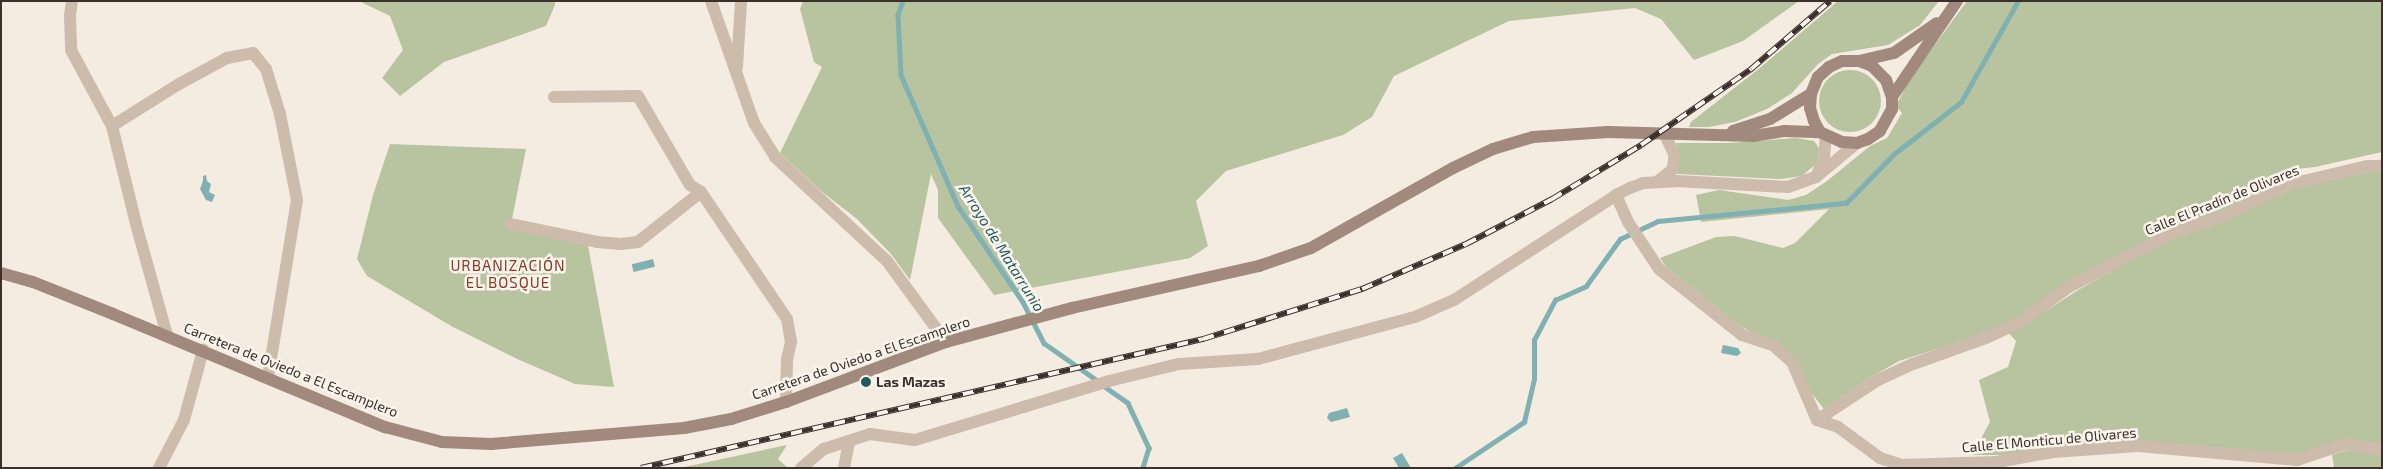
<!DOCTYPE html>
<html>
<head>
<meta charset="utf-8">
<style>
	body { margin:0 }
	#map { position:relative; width:2383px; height:469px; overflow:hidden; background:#f4ebe1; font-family:"Exo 2",sans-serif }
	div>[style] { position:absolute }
	.green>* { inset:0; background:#b8c4a0 }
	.round { border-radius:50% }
	.water>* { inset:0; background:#7fb0b2; transform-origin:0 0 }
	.stream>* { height:4.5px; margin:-2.25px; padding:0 2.25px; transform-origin:2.25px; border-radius:2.25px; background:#7fb0b2 }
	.street>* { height:12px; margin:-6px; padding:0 6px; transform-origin:6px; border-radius:6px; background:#cdbbac }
	.secondary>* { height:12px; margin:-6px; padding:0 6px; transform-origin:6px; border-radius:6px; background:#a18a7d }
	.rail>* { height:5.5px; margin-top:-2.75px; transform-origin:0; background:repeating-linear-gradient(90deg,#fbf5ee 0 11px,#3b302b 0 22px); box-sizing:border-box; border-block:1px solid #3b302b }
	.dots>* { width:14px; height:14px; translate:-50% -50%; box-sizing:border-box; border:2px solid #fbf5ee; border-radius:50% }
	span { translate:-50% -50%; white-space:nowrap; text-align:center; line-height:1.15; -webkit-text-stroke:5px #fbf5ee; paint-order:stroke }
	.street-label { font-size:14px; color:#3b302b }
	.poi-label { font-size:14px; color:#3b302b; font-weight:700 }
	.left { translate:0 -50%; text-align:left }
	.water-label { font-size:15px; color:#1f5a5e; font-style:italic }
	.neighbourhood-label { font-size:15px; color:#8c3b22; letter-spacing:1px }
	.frame { position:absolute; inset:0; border:2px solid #3b302b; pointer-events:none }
</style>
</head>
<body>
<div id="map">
	<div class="green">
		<i style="clip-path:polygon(359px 1px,555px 1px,555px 5px,546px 26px,444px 62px,400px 96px,382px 78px,403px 50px,390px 16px)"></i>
		<i style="clip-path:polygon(803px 1px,1799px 1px,1743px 41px,1694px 60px,1661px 19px,1635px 8px,1509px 21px,1394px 76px,1372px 117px,1343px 135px,1226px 171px,1196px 201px,1208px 246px,1190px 258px,994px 295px,938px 218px,938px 190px,931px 174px,910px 280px,891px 254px,857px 219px,821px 191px,780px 153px,822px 67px,814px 62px,800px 9px)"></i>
		<i style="clip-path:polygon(1838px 1px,1939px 1px,1920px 25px,1888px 45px,1832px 54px,1818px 64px,1792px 93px,1767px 109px,1735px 122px,1709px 127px,1689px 127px,1691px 122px,1761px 67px)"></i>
		<i style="clip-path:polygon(1967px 1px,2382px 1px,2382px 152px,2315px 167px,2287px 170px,2283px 180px,2223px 212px,2178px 226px,2085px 272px,2013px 321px,1985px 334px,1899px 361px,1873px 376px,1824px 409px,1809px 390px,1803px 373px,1751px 332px,1740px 326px,1666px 267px,1660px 258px,1716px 237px,1735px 236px,1783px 248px,1795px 243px,1829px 209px,1701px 222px,1696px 195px,1719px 190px,1788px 200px,1806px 195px,1827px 181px,1870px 146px,1887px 138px,1902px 113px,1896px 106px,1909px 80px)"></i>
		<i class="round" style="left:1819px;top:70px;width:62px;height:62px"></i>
		<i style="clip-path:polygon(1796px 138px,1814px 141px,1819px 148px,1817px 163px,1802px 176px,1781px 179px,1677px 174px,1680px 156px,1676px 143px,1730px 143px)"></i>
		<i style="clip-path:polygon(390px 144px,526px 149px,511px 224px,587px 240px,614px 387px,575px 384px,515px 358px,453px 327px,367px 276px,357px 259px,373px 195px)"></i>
		<i style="clip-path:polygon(2382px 169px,2382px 445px,2295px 454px,2139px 441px,2003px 455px,1972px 455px,1990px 422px,1979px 380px,2008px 367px,2016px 341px,2008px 332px,2026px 324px,2078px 290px,2153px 248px,2290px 189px)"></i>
		<i style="clip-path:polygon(787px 445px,778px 459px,788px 468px,680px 468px)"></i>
		<i style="clip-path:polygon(2347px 450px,2382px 455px,2382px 468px,2334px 468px,2332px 455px)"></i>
	</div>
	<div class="water">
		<i style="clip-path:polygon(206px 175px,207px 181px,211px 184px,209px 192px,215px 195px,212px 202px,206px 200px,200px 189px,203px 181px,203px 176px)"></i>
		<i style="left:653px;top:259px;width:8px;height:22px;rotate:76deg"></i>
		<i style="clip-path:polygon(1723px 345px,1738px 348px,1741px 353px,1737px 356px,1721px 353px)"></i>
		<i style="clip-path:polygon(1347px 408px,1350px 417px,1331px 422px,1327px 418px,1329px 413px)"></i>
		<i style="clip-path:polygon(1402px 453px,1411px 468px,1399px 468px,1393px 458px)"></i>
	</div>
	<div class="stream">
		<i style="left:903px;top:1px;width:15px;rotate:110deg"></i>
		<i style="left:898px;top:15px;width:60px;rotate:87.1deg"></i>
		<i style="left:901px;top:75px;width:143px;rotate:66.5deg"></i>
		<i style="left:958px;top:206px;width:116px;rotate:55.9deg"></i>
		<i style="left:1023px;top:302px;width:46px;rotate:62.9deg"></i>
		<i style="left:1044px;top:343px;width:66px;rotate:35.1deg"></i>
		<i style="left:1104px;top:386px;width:29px;rotate:35deg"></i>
		<i style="left:1128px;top:403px;width:50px;rotate:65deg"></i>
		<i style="left:1149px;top:448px;width:21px;rotate:107deg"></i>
		<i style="left:1455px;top:468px;width:83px;rotate:-33.7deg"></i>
		<i style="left:1524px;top:422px;width:44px;rotate:-76.9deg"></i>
		<i style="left:1534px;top:379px;width:39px;rotate:-90deg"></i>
		<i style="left:1534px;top:340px;width:45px;rotate:-62.3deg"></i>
		<i style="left:1555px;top:300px;width:34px;rotate:-24deg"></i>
		<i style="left:1586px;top:286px;width:58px;rotate:-54.1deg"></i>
		<i style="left:1620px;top:239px;width:42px;rotate:-25.3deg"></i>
		<i style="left:1658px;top:221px;width:189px;rotate:-5.5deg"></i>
		<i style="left:1846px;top:203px;width:69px;rotate:-45.6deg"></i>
		<i style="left:1894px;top:154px;width:85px;rotate:-37.8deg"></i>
		<i style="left:1961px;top:102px;width:116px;rotate:-60.6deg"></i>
	</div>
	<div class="street">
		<i style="left:72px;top:1px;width:15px;rotate:98deg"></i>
		<i style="left:70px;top:16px;width:34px;rotate:88deg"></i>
		<i style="left:71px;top:50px;width:86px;rotate:61.7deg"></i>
		<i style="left:112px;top:126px;width:101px;rotate:76.2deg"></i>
		<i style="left:136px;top:224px;width:115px;rotate:74.4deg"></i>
		<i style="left:711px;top:1px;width:129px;rotate:70.6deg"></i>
		<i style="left:754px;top:123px;width:40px;rotate:58deg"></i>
		<i style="left:775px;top:157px;width:153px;rotate:42.9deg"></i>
		<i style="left:887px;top:261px;width:100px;rotate:53.9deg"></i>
		<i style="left:737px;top:67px;width:66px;rotate:-86.5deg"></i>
		<i style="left:554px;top:97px;width:84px;rotate:-0.7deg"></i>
		<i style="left:638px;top:96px;width:103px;rotate:59.7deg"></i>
		<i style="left:690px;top:185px;width:13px;rotate:32deg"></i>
		<i style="left:701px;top:192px;width:153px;rotate:55.9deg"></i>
		<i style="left:787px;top:319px;width:23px;rotate:80deg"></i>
		<i style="left:791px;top:342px;width:18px;rotate:103deg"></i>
		<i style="left:787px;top:360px;width:42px;rotate:91.4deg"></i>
		<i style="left:112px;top:126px;width:79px;rotate:-32.1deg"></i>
		<i style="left:179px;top:84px;width:55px;rotate:-28.4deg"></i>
		<i style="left:227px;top:58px;width:26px;rotate:-11deg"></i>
		<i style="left:253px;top:53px;width:21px;rotate:51deg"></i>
		<i style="left:266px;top:69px;width:47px;rotate:72.7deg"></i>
		<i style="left:280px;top:114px;width:88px;rotate:78.8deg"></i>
		<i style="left:297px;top:200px;width:180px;rotate:99.3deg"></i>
		<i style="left:1818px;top:172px;width:15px;rotate:-67deg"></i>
		<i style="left:1824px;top:158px;width:22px;rotate:-85deg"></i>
		<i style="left:1657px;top:182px;width:19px;rotate:-39deg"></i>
		<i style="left:1672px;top:170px;width:9px;rotate:-77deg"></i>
		<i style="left:1674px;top:161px;width:7px;rotate:-90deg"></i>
		<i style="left:1674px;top:154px;width:23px;rotate:-115deg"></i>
		<i style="left:1616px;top:195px;width:30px;rotate:66deg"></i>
		<i style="left:1628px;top:222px;width:56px;rotate:56.6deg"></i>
		<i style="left:1659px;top:269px;width:106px;rotate:38.5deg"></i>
		<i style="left:1742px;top:335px;width:33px;rotate:18deg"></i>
		<i style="left:1773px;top:345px;width:25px;rotate:42deg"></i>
		<i style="left:1792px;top:362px;width:63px;rotate:66.7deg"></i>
		<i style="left:511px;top:224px;width:88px;rotate:11.8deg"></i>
		<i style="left:597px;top:242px;width:24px;rotate:5deg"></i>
		<i style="left:621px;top:244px;width:17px;rotate:-7deg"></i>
		<i style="left:638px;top:242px;width:80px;rotate:-38.4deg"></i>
		<i style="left:1817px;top:420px;width:73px;rotate:-33.3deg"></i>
		<i style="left:1878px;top:380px;width:38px;rotate:-25deg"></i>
		<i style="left:1913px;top:364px;width:77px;rotate:-19.6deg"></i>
		<i style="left:1986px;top:338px;width:40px;rotate:-25deg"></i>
		<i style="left:2022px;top:321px;width:58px;rotate:-35.9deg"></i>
		<i style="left:2069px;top:287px;width:117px;rotate:-27.4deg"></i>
		<i style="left:2173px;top:233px;width:56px;rotate:-18.8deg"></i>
		<i style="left:2226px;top:215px;width:72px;rotate:-25.5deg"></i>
		<i style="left:2291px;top:184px;width:79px;rotate:-13.2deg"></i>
		<i style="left:2368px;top:166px;width:14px"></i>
		<i style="left:1817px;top:420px;width:22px;rotate:18deg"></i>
		<i style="left:1838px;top:427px;width:52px;rotate:36.4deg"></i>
		<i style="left:1880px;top:458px;width:22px;rotate:18deg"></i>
		<i style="left:1901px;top:465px;width:96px;rotate:-1.8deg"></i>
		<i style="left:1997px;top:462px;width:57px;rotate:-10.1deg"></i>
		<i style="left:2053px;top:452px;width:85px;rotate:-4deg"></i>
		<i style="left:2138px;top:446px;width:160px;rotate:5deg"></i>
		<i style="left:2297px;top:460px;width:51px;rotate:-18.4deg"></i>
		<i style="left:2345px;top:444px;width:37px;rotate:9deg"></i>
		<i style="left:159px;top:468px;width:54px;rotate:-62.5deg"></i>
		<i style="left:184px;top:420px;width:73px;rotate:-74.8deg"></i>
		<i style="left:801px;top:468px;width:30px;rotate:-40deg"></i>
		<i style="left:824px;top:449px;width:48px;rotate:-18.1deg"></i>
		<i style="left:870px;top:434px;width:45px;rotate:7.6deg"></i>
		<i style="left:915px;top:440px;width:203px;rotate:-16.9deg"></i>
		<i style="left:1109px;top:381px;width:72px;rotate:-13.7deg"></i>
		<i style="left:1179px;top:364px;width:79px;rotate:-3.6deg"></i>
		<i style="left:1258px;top:359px;width:163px;rotate:-15deg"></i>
		<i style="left:1415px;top:317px;width:43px;rotate:-23.6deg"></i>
		<i style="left:1454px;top:300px;width:193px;rotate:-32.9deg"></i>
		<i style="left:1616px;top:195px;width:16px;rotate:-27deg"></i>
		<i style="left:1630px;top:188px;width:14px;rotate:-21deg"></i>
		<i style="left:1643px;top:183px;width:33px;rotate:-3deg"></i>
		<i style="left:1676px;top:181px;width:112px;rotate:3.1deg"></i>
		<i style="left:1788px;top:187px;width:30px;rotate:-20deg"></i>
		<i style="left:1816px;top:177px;width:53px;rotate:-39.7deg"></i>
		<i style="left:844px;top:468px;width:25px;rotate:-79deg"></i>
	</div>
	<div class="secondary">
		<i style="left:1842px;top:61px;width:17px"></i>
		<i style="left:1859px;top:61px;width:14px;rotate:21deg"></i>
		<i style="left:1872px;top:66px;width:20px;rotate:45deg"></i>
		<i style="left:1886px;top:80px;width:18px;rotate:71deg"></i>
		<i style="left:1892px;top:97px;width:12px;rotate:90deg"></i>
		<i style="left:1892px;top:109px;width:25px;rotate:119deg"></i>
		<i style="left:1880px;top:131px;width:14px;rotate:146deg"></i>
		<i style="left:1868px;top:139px;width:12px;rotate:160deg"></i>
		<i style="left:1857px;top:143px;width:15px;rotate:-176deg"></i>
		<i style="left:1842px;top:142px;width:24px;rotate:-156deg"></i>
		<i style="left:1820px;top:132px;width:13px;rotate:-119deg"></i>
		<i style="left:1814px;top:121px;width:14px;rotate:-107deg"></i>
		<i style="left:1810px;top:108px;width:14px;rotate:-86deg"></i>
		<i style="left:1811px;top:94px;width:18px;rotate:-68deg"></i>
		<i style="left:1818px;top:77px;width:15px;rotate:-42deg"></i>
		<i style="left:1829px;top:67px;width:14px;rotate:-25deg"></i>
		<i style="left:1859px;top:61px;width:36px;rotate:-13deg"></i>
		<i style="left:1894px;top:53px;width:52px;rotate:-34.9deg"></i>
		<i style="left:1892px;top:97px;width:116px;rotate:-55.9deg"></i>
		<i style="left:1733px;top:131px;width:39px;rotate:-18deg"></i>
		<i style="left:1770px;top:119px;width:48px;rotate:-31.4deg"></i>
		<i style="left:1px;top:273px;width:33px;rotate:16deg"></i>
		<i style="left:33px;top:282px;width:86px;rotate:21.8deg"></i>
		<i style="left:113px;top:314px;width:295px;rotate:22.6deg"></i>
		<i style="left:385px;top:427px;width:59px;rotate:14.7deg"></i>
		<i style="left:442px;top:442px;width:49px;rotate:2.3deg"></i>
		<i style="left:491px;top:444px;width:194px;rotate:-4.7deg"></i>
		<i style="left:684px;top:428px;width:48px;rotate:-10.8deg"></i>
		<i style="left:731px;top:419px;width:58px;rotate:-17.2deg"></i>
		<i style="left:786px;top:402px;width:171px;rotate:-20.6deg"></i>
		<i style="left:946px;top:342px;width:131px;rotate:-15.1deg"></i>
		<i style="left:1072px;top:308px;width:192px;rotate:-12.7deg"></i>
		<i style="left:1259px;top:266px;width:55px;rotate:-19.1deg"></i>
		<i style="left:1311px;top:248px;width:163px;rotate:-29.4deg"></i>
		<i style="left:1453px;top:168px;width:44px;rotate:-25.4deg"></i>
		<i style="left:1493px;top:149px;width:42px;rotate:-16.7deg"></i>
		<i style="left:1533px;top:137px;width:75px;rotate:-3.8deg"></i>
		<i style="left:1608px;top:132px;width:145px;rotate:1.6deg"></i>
		<i style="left:1753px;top:136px;width:31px;rotate:-9deg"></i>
		<i style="left:1784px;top:131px;width:36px;rotate:2deg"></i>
	</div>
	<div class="rail">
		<i style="left:641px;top:468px;width:577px;rotate:-12.93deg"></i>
		<i style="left:1203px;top:339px;width:167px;rotate:-17.5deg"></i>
		<i style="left:1362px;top:289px;width:113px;rotate:-23.4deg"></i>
		<i style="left:1466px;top:244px;width:97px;rotate:-27.6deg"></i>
		<i style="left:1552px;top:199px;width:104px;rotate:-31.2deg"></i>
		<i style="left:1641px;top:145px;width:134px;rotate:-34.6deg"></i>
		<i style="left:1751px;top:69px;width:104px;rotate:-40.7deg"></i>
	</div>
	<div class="dots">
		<i style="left:866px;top:382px;background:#1f5a5e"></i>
	</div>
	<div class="street-label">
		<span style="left:2222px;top:200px;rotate:-22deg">Calle El Pradín de Olivares</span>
		<span style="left:861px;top:358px;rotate:-19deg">Carretera de Oviedo a El Escamplero</span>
		<span style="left:291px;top:370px;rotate:22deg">Carretera de Oviedo a El Escamplero</span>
		<span style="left:2049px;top:440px;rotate:-5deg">Calle El Monticu de Olivares</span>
	</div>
	<div class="poi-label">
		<span class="left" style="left:876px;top:382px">Las Mazas</span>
	</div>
	<div class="water-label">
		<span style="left:1002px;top:248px;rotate:58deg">Arroyo de Matarrunio</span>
	</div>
	<div class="neighbourhood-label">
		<span style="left:508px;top:274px">URBANIZACIÓN<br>EL BOSQUE</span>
	</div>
	<div class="frame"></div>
</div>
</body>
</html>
